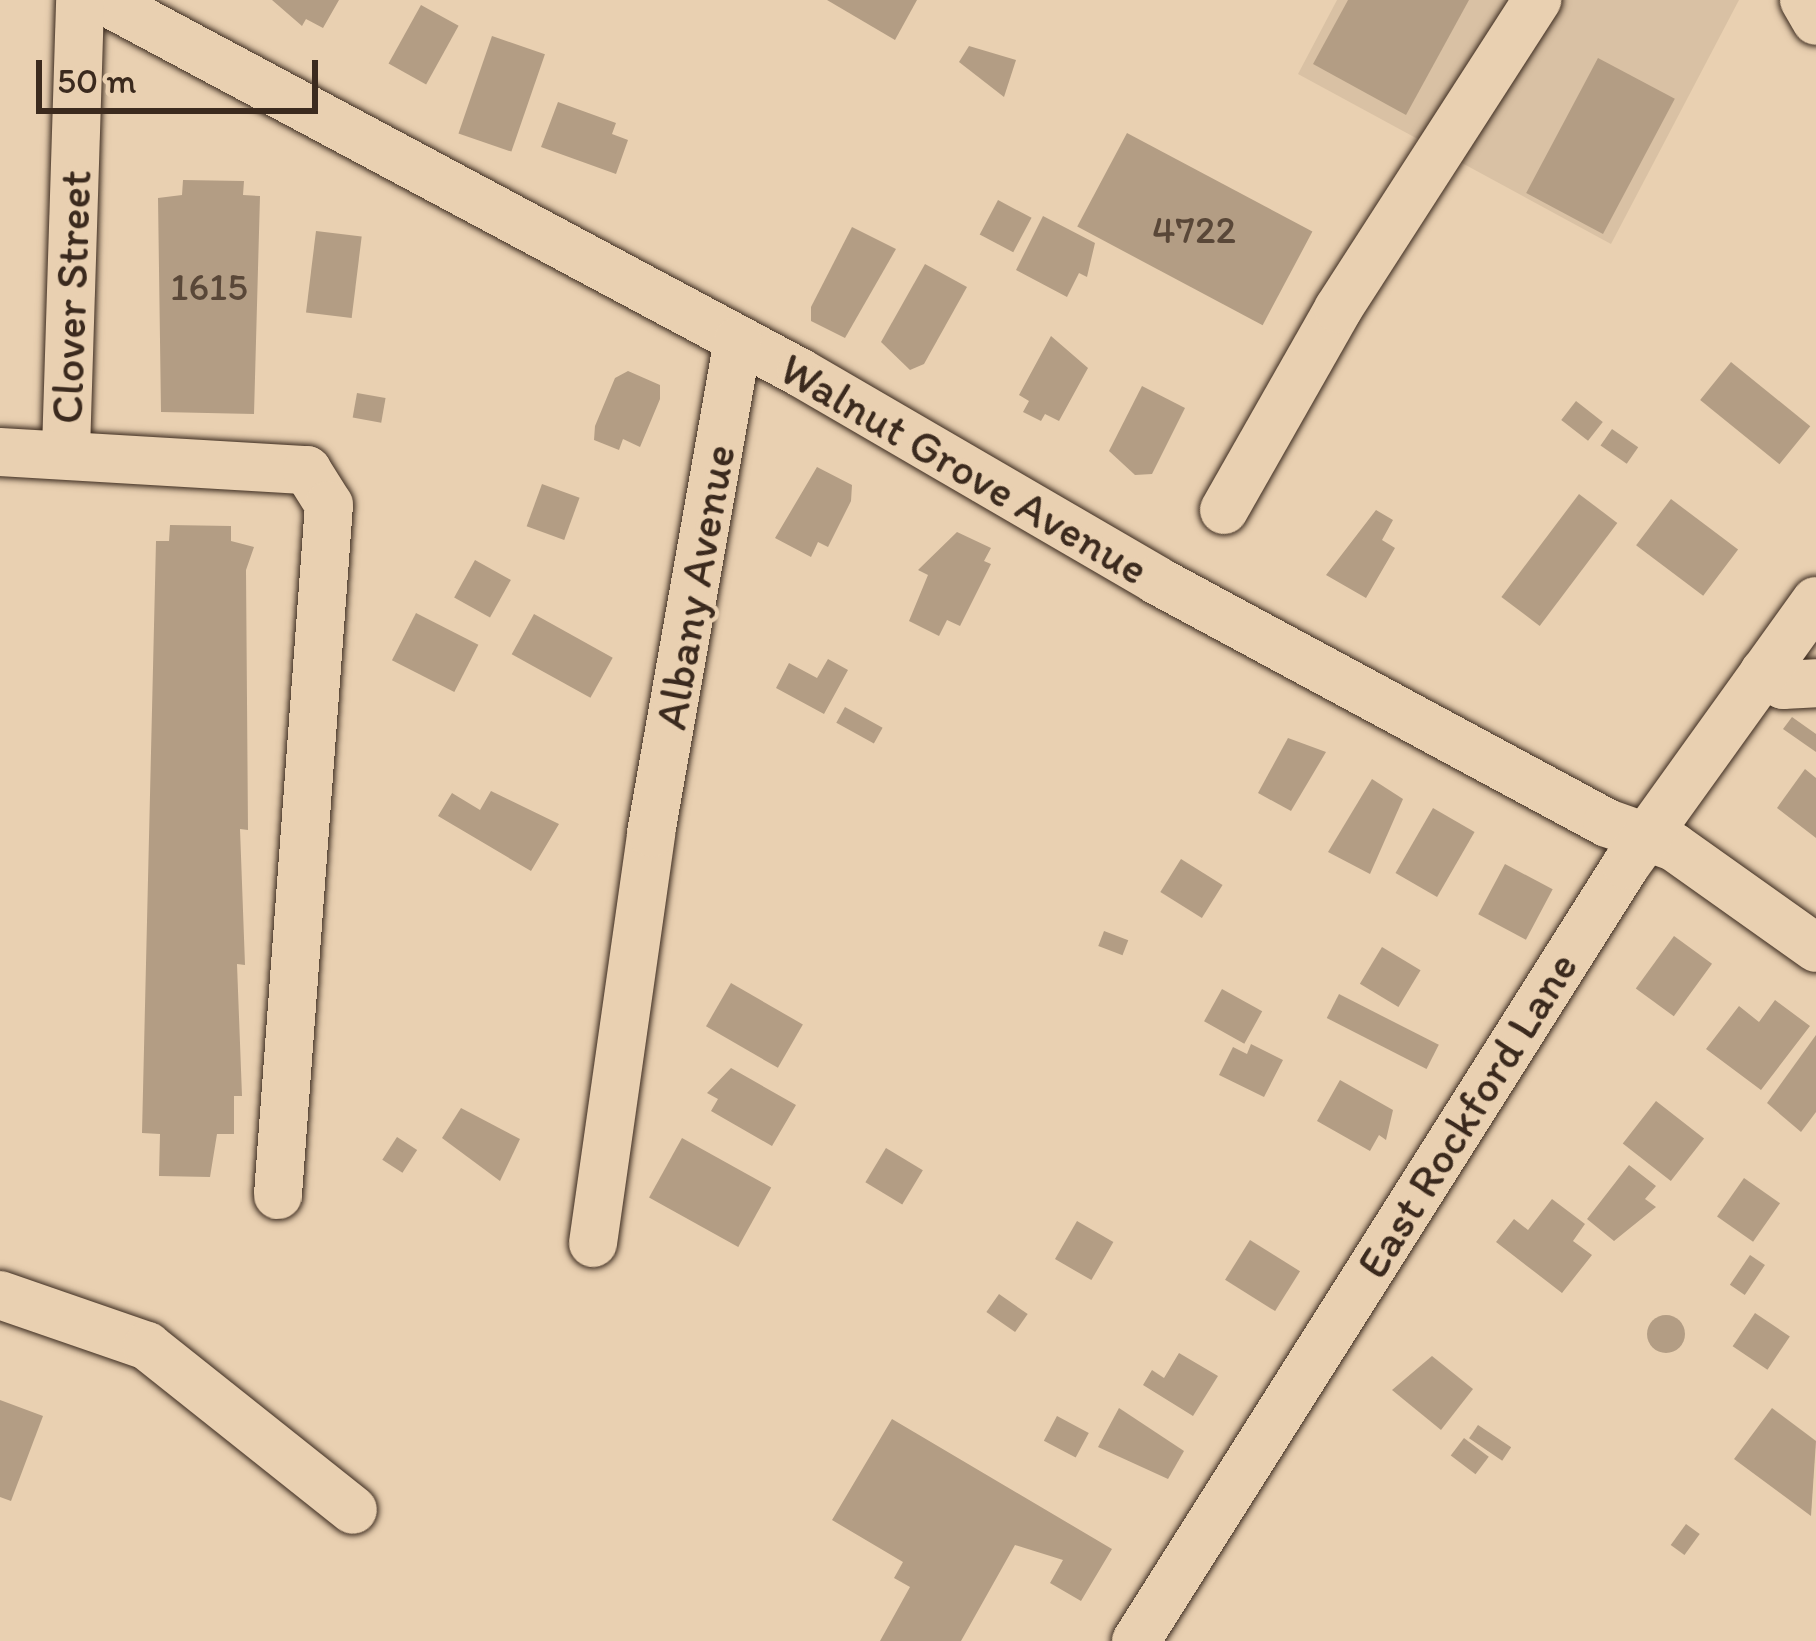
<!DOCTYPE html>
<html>
<head>
<meta charset="utf-8">
<style>
	body { margin:0 }
	#map { position:relative; width:1816px; height:1641px; overflow:hidden; background:#e9d0b1; font-family:Itim,sans-serif }
	div>[style] { position:absolute }
	.built>* { inset:0; background:#d9c1a4 }
	.building>* { inset:0; background:#b39d84; transform-origin:0 0 }
	.round { border-radius:50% }
	.roads { filter:drop-shadow(0 0 3px #3b2a1e) drop-shadow(0 0 3px #3b2a1e) }
	.minor>* { height:48px; margin:-24px; padding:0 24px; transform-origin:24px; border-radius:24px; background:#e9d0b1 }
	span { translate:-50% -50%; white-space:nowrap; text-align:center; line-height:1.15; -webkit-text-stroke:9px #e9d0b1; paint-order:stroke }
	.number-label { font-size:39px; color:#594738 }
	.number-label span { -webkit-text-stroke-width:0 }
	.street-label { font-size:45px; color:#3b2a1e }
	.scale { position:absolute; left:36px; top:60px; width:282px; height:54px; box-sizing:border-box; border:6px solid #3b2a1e; border-top:0; padding-left:15px; font-size:36px; line-height:42px; white-space:nowrap; color:#3b2a1e; -webkit-text-stroke:9px #e9d0b1; paint-order:stroke }
</style>
</head>
<body>
<div id="map">
	<div class="built">
		<i style="clip-path:polygon(1337px 0,1739px 0,1611px 244px,1298px 74px)"></i>
	</div>
	<div class="building">
		<i style="clip-path:polygon(272px 0,339px 0,323px 28px,306px 19px,302px 26px)"></i>
		<i style="clip-path:polygon(827px 0,917px 0,895px 40px)"></i>
		<i style="clip-path:polygon(1348px 0,1469px 0,1406px 115px,1313px 64px)"></i>
		<i style="left:421px;top:5px;width:43px;height:67px;rotate:29deg"></i>
		<i style="left:492px;top:36px;width:56px;height:103px;rotate:19deg"></i>
		<i style="clip-path:polygon(969px 46px,1016px 60px,1004px 97px,959px 62px)"></i>
		<i style="left:1598px;top:58px;width:87px;height:153px;rotate:28deg"></i>
		<i style="clip-path:polygon(558px 102px,616px 123px,612px 134px,628px 140px,616px 174px,541px 147px)"></i>
		<i style="left:1127px;top:133px;width:210px;height:106px;rotate:28deg"></i>
		<i style="clip-path:polygon(183px 180px,244px 181px,243px 195px,260px 196px,254px 414px,161px 412px,158px 198px,182px 195px)"></i>
		<i style="left:998px;top:200px;width:38px;height:39px;rotate:28deg"></i>
		<i style="clip-path:polygon(1043px 216px,1095px 243px,1087px 277px,1079px 273px,1067px 297px,1016px 270px)"></i>
		<i style="clip-path:polygon(852px 227px,896px 249px,845px 338px,811px 321px,811px 307px)"></i>
		<i style="left:316px;top:231px;width:46px;height:82px;rotate:7deg"></i>
		<i style="clip-path:polygon(925px 264px,967px 287px,924px 364px,910px 370px,881px 342px)"></i>
		<i style="clip-path:polygon(1051px 336px,1088px 368px,1059px 421px,1045px 414px,1041px 421px,1023px 412px,1029px 401px,1019px 395px)"></i>
		<i style="left:1731px;top:362px;width:102px;height:49px;rotate:39deg"></i>
		<i style="clip-path:polygon(628px 371px,660px 385px,660px 399px,640px 447px,623px 439px,619px 450px,594px 440px,595px 426px,615px 378px)"></i>
		<i style="clip-path:polygon(1142px 386px,1185px 408px,1152px 474px,1135px 475px,1109px 451px)"></i>
		<i style="left:357px;top:393px;width:29px;height:25px;rotate:10deg"></i>
		<i style="left:1576px;top:401px;width:34px;height:24px;rotate:38deg"></i>
		<i style="left:1612px;top:429px;width:32px;height:20px;rotate:35deg"></i>
		<i style="clip-path:polygon(817px 467px,852px 485px,851px 501px,828px 547px,818px 542px,811px 557px,775px 538px)"></i>
		<i style="left:542px;top:484px;width:40px;height:45px;rotate:20deg"></i>
		<i style="left:1579px;top:494px;width:48px;height:129px;rotate:37deg"></i>
		<i style="left:1671px;top:499px;width:84px;height:58px;rotate:37deg"></i>
		<i style="clip-path:polygon(1376px 510px,1393px 520px,1382px 540px,1395px 548px,1366px 598px,1326px 575px)"></i>
		<i style="clip-path:polygon(170px 525px,231px 526px,231px 541px,254px 547px,246px 570px,248px 830px,240px 829px,245px 965px,237px 964px,242px 1096px,234px 1096px,234px 1134px,217px 1134px,210px 1177px,159px 1176px,160px 1134px,142px 1133px,156px 541px,169px 541px)"></i>
		<i style="clip-path:polygon(957px 532px,991px 548px,984px 561px,991px 564px,960px 626px,947px 620px,939px 636px,909px 621px,928px 575px,918px 570px)"></i>
		<i style="left:475px;top:560px;width:41px;height:43px;rotate:29deg"></i>
		<i style="left:416px;top:613px;width:70px;height:53px;rotate:27deg"></i>
		<i style="left:534px;top:614px;width:90px;height:46px;rotate:29deg"></i>
		<i style="clip-path:polygon(828px 659px,848px 670px,824px 714px,776px 688px,789px 663px,817px 678px)"></i>
		<i style="left:845px;top:707px;width:43px;height:18px;rotate:29deg"></i>
		<i style="clip-path:polygon(1792px 717px,1816px 734px,1816px 752px,1783px 729px)"></i>
		<i style="clip-path:polygon(1288px 738px,1326px 752px,1291px 811px,1258px 793px)"></i>
		<i style="clip-path:polygon(1805px 769px,1816px 778px,1816px 838px,1777px 808px)"></i>
		<i style="clip-path:polygon(1372px 779px,1403px 799px,1370px 874px,1328px 852px)"></i>
		<i style="clip-path:polygon(491px 791px,559px 824px,531px 871px,438px 816px,452px 793px,480px 810px)"></i>
		<i style="left:1433px;top:808px;width:48px;height:75px;rotate:30deg"></i>
		<i style="left:1181px;top:859px;width:49px;height:39px;rotate:32deg"></i>
		<i style="left:1505px;top:864px;width:54px;height:57px;rotate:28deg"></i>
		<i style="left:1104px;top:931px;width:26px;height:16px;rotate:21deg"></i>
		<i style="left:1674px;top:936px;width:47px;height:65px;rotate:36deg"></i>
		<i style="left:1382px;top:947px;width:45px;height:43px;rotate:31deg"></i>
		<i style="left:731px;top:983px;width:83px;height:50px;rotate:30deg"></i>
		<i style="left:1222px;top:989px;width:46px;height:37px;rotate:29deg"></i>
		<i style="left:1339px;top:994px;width:112px;height:27px;rotate:27deg"></i>
		<i style="clip-path:polygon(1775px 1000px,1810px 1026px,1761px 1090px,1706px 1049px,1739px 1006px,1759px 1022px)"></i>
		<i style="clip-path:polygon(1816px 1035px,1816px 1112px,1801px 1132px,1767px 1103px)"></i>
		<i style="clip-path:polygon(1251px 1044px,1283px 1060px,1264px 1097px,1219px 1075px,1233px 1047px,1247px 1054px)"></i>
		<i style="clip-path:polygon(731px 1068px,796px 1105px,772px 1146px,711px 1111px,718px 1099px,707px 1093px)"></i>
		<i style="clip-path:polygon(1340px 1080px,1393px 1110px,1386px 1140px,1379px 1135px,1370px 1151px,1317px 1121px)"></i>
		<i style="left:1656px;top:1101px;width:61px;height:54px;rotate:38deg"></i>
		<i style="clip-path:polygon(461px 1108px,520px 1139px,500px 1181px,442px 1138px)"></i>
		<i style="left:397px;top:1137px;width:24px;height:27px;rotate:33deg"></i>
		<i style="left:682px;top:1138px;width:102px;height:68px;rotate:29deg"></i>
		<i style="left:886px;top:1148px;width:43px;height:40px;rotate:31deg"></i>
		<i style="clip-path:polygon(1629px 1165px,1656px 1186px,1645px 1199px,1656px 1207px,1614px 1241px,1587px 1219px)"></i>
		<i style="left:1744px;top:1178px;width:44px;height:47px;rotate:35deg"></i>
		<i style="clip-path:polygon(1552px 1199px,1585px 1224px,1573px 1241px,1592px 1255px,1562px 1293px,1496px 1242px,1514px 1219px,1528px 1230px)"></i>
		<i style="left:1077px;top:1221px;width:42px;height:44px;rotate:30deg"></i>
		<i style="left:1250px;top:1240px;width:59px;height:47px;rotate:32deg"></i>
		<i style="left:1750px;top:1255px;width:18px;height:36px;rotate:34deg"></i>
		<i style="left:999px;top:1294px;width:35px;height:22px;rotate:35deg"></i>
		<i style="left:1755px;top:1313px;width:42px;height:40px;rotate:34deg"></i>
		<i class="round" style="left:1647px;top:1315px;width:38px;height:38px"></i>
		<i style="clip-path:polygon(1179px 1353px,1218px 1376px,1193px 1416px,1143px 1385px,1152px 1370px,1164px 1378px)"></i>
		<i style="clip-path:polygon(1432px 1356px,1473px 1389px,1441px 1430px,1392px 1390px)"></i>
		<i style="clip-path:polygon(0 1400px,43px 1416px,11px 1501px,0 1497px)"></i>
		<i style="clip-path:polygon(1119px 1408px,1184px 1451px,1168px 1479px,1098px 1447px)"></i>
		<i style="clip-path:polygon(1772px 1408px,1816px 1441px,1811px 1516px,1734px 1459px)"></i>
		<i style="left:1057px;top:1416px;width:36px;height:28px;rotate:28deg"></i>
		<i style="clip-path:polygon(892px 1419px,1112px 1549px,1081px 1601px,1050px 1583px,1063px 1560px,1015px 1545px,961px 1641px,880px 1641px,910px 1587px,894px 1578px,903px 1562px,832px 1520px)"></i>
		<i style="left:1478px;top:1425px;width:40px;height:16px;rotate:34deg"></i>
		<i style="left:1464px;top:1438px;width:31px;height:22px;rotate:37deg"></i>
		<i style="left:1686px;top:1524px;width:17px;height:26px;rotate:36deg"></i>
	</div>
	<div class="roads">
		<div class="minor">
			<i style="left:103px;top:0;width:791px;rotate:28.12deg"></i>
			<i style="left:801px;top:373px;width:411px;rotate:30.2deg"></i>
			<i style="left:1156px;top:580px;width:512px;rotate:28.32deg"></i>
			<i style="left:1607px;top:823px;width:71px;rotate:19.7deg"></i>
			<i style="left:1674px;top:847px;width:174px;rotate:35.4deg"></i>
			<i style="left:1804px;top:0;width:24px;rotate:60deg"></i>
			<i style="left:66px;top:450px;width:450px;rotate:-88.2deg"></i>
			<i style="left:0;top:452px;width:308px;rotate:3.4deg"></i>
			<i style="left:307px;top:470px;width:41px;rotate:57.8deg"></i>
			<i style="left:329px;top:505px;width:692px;rotate:94.23deg"></i>
			<i style="left:1224px;top:510px;width:231px;rotate:-60.4deg"></i>
			<i style="left:1338px;top:309px;width:368px;rotate:-57.2deg"></i>
			<i style="left:1764px;top:672px;width:23px;rotate:34deg"></i>
			<i style="left:1783px;top:685px;width:33px;rotate:-3deg"></i>
			<i style="left:593px;top:1243px;width:414px;rotate:-81.9deg"></i>
			<i style="left:651px;top:833px;width:500px;rotate:-80deg"></i>
			<i style="left:0;top:1295px;width:156px;rotate:19.1deg"></i>
			<i style="left:147px;top:1346px;width:263px;rotate:38.5deg"></i>
			<i style="left:1136px;top:1641px;width:918px;rotate:-57.73deg"></i>
			<i style="left:1626px;top:865px;width:325px;rotate:-54.3deg"></i>
		</div>
	</div>
	<div class="number-label">
		<span style="left:1194px;top:230px">4722</span>
		<span style="left:209px;top:287px">1615</span>
	</div>
	<div class="street-label">
		<span style="left:71px;top:297px;rotate:-88deg">Clover Street</span>
		<span style="left:964px;top:469px;rotate:30deg">Walnut Grove Avenue</span>
		<span style="left:695px;top:587px;rotate:-80deg">Albany Avenue</span>
		<span style="left:1467px;top:1115px;rotate:-58deg">East Rockford Lane</span>
	</div>
	<div class="scale">50 m</div>
</div>
</body>
</html>
